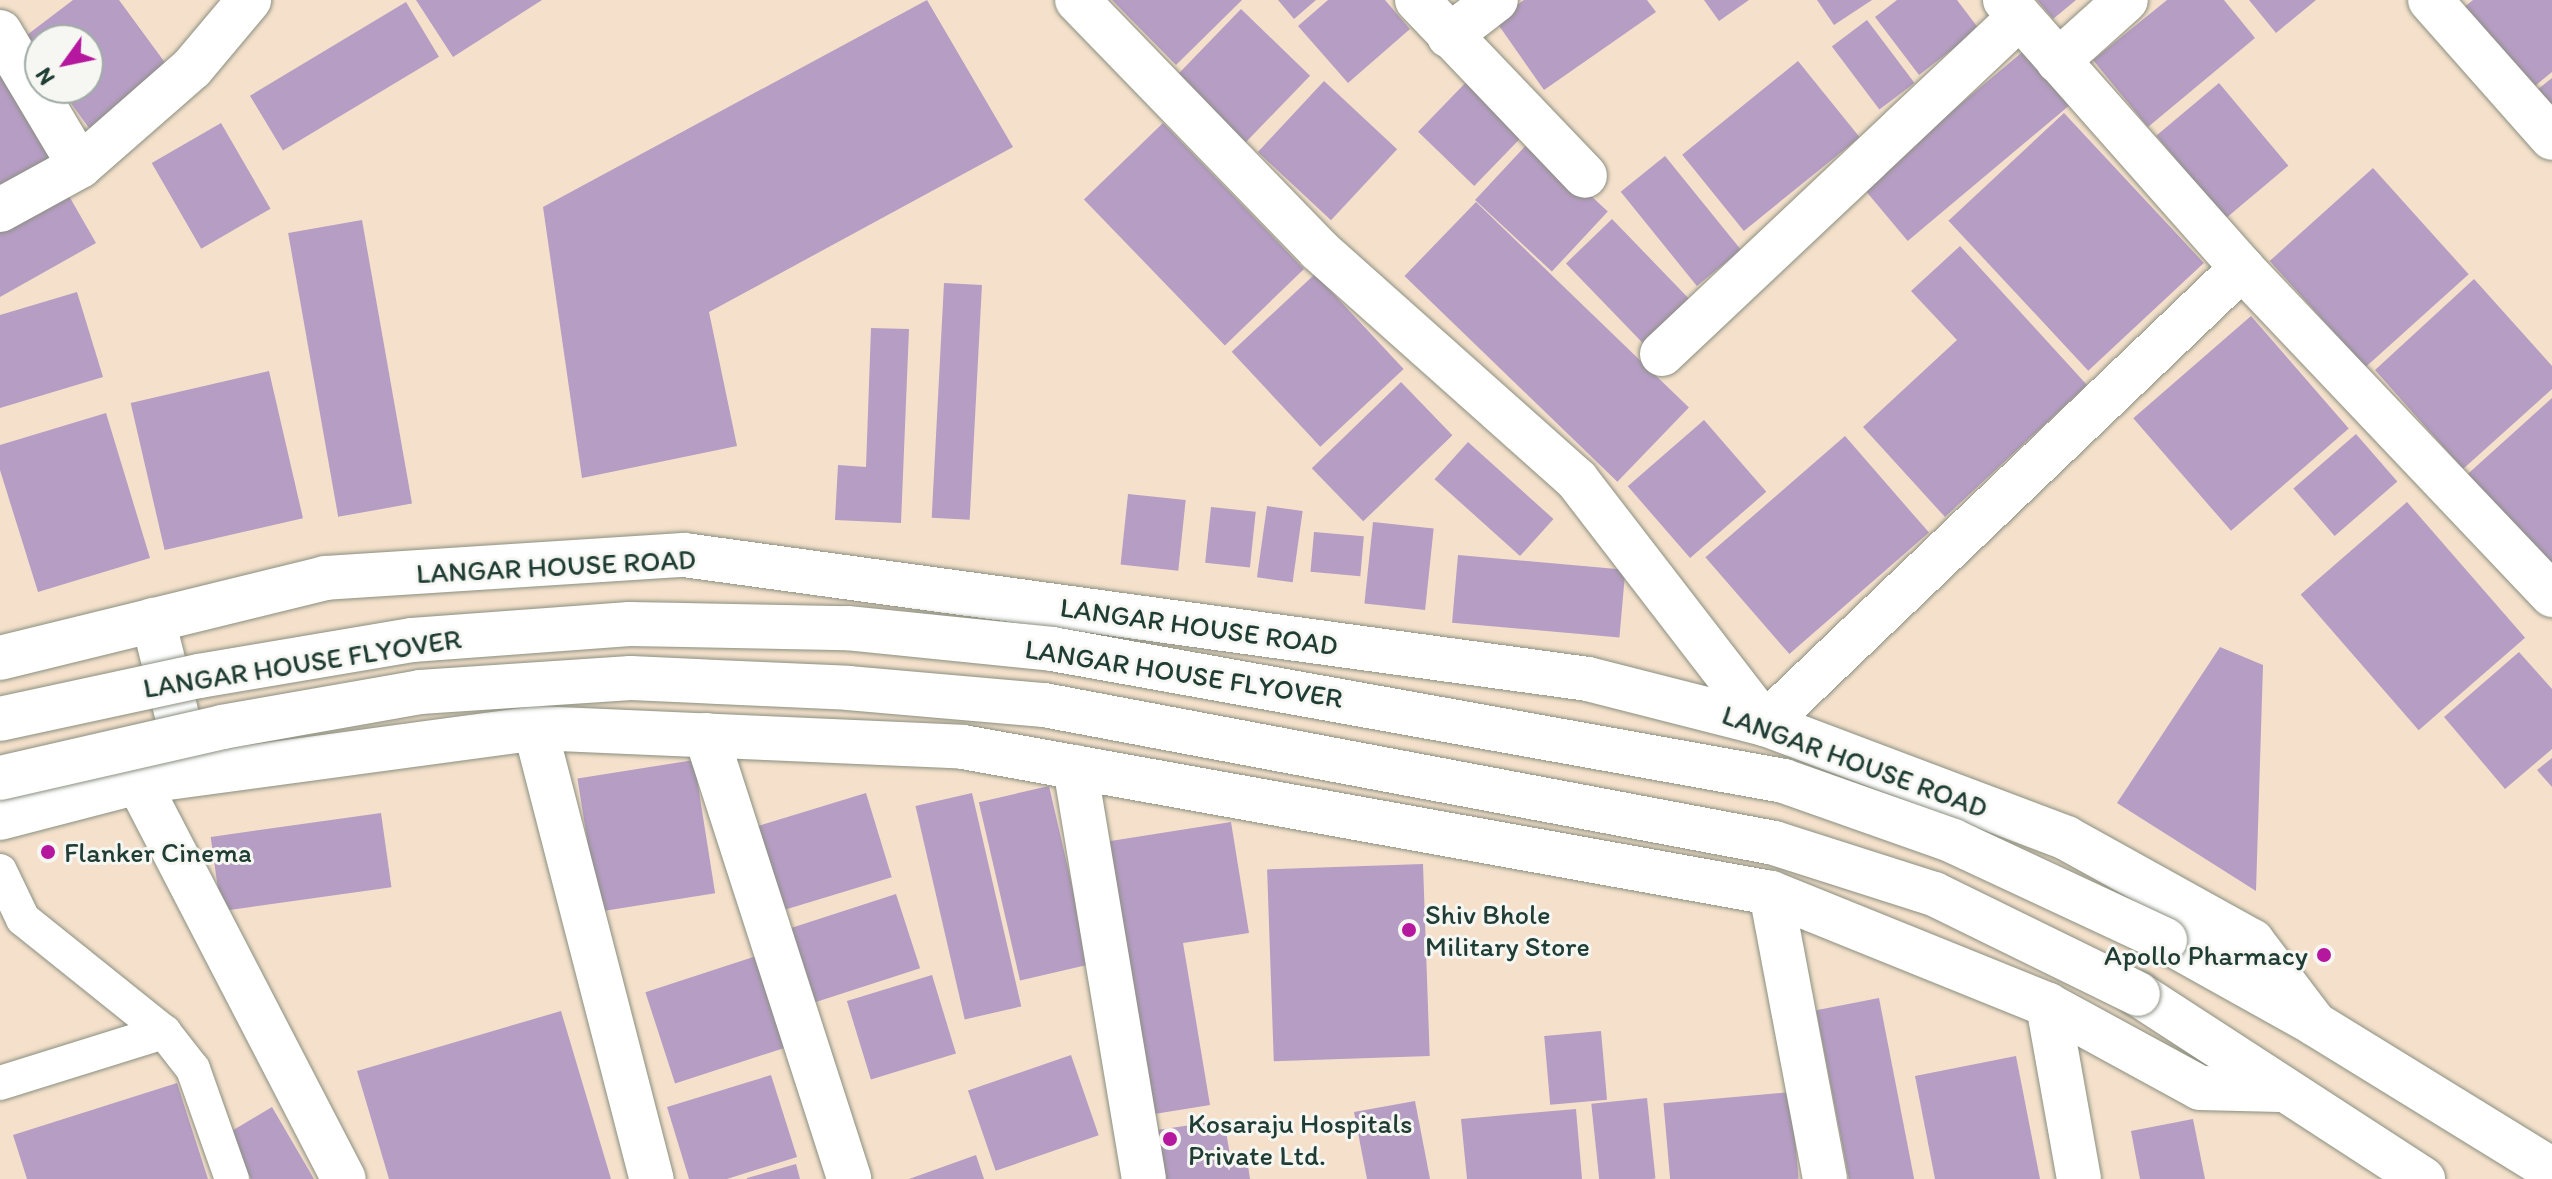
<!DOCTYPE html>
<html>
<head>
<meta charset="utf-8">
<style>
	body { margin:0 }
	#map { position:relative; width:2552px; height:1179px; overflow:hidden; background:#f5e1cb; font-family:Itim,sans-serif }
	div>[style] { position:absolute }
	.building>* { inset:0; background:#b69dc4; transform-origin:0 0 }
	.roads { filter:drop-shadow(0 0 2px #8a8f80) drop-shadow(0 0 2px #8a8f80) }
	.lane>* { height:34px; margin:-17px; padding:0 17px; transform-origin:17px; border-radius:17px; background:#fff }
	.street>* { height:44px; margin:-22px; padding:0 22px; transform-origin:22px; border-radius:22px; background:#fff }
	.primary>* { height:44px; margin:-22px; padding:0 22px; transform-origin:22px; border-radius:22px; background:#fff }
	.highway>* { height:44px; margin:-22px; padding:0 22px; transform-origin:22px; border-radius:22px; background:#fff }
	.bridges { filter:drop-shadow(0 0 2px #8a8f80) drop-shadow(0 0 2px #8a8f80) }
	.highway-bridge>* { height:44px; margin:-22px; padding:0 22px; transform-origin:22px; border-radius:22px; background:#fff }
	.dots>* { width:22px; height:22px; translate:-50% -50%; box-sizing:border-box; border:4px solid #f6f6f2; border-radius:50% }
	span { translate:-50% -50%; white-space:nowrap; text-align:center; line-height:1.15; -webkit-text-stroke:6px #f6f6f2; paint-order:stroke }
	.street-label { font-size:28px; color:#1f3d34 }
	.poi-label { font-size:28px; color:#1f3d34 }
	.left { translate:0 -50%; text-align:left }
	.right { translate:-100% -50%; text-align:right }
	.north { position:absolute; left:24px; top:24px; width:80px; height:80px; box-sizing:border-box; background:#f6f6f2; border:2px solid #a0aca6; border-radius:50%; rotate:237deg; font-size:22px; font-weight:700; line-height:32px; text-align:center; color:#1f3d34 }
	.north::after { content:''; display:block; margin:auto; width:28px; height:36px; background:#b5179e; clip-path:polygon(50% 0,100% 100%,50% 72%,0 100%) }
</style>
</head>
<body>
<div id="map">
	<div class="building">
		<i style="clip-path:polygon(73px 0,119px 0,177px 79px,97px 139px,60px 88px,88px 88px,88px 40px,40px 40px,40px 61px,23px 38px)"></i>
		<i style="clip-path:polygon(416px 0,542px 0,453px 57px)"></i>
		<i style="clip-path:polygon(927px 0,1013px 147px,709px 312px,737px 446px,582px 478px,543px 207px)"></i>
		<i style="clip-path:polygon(1112px 0,1242px 0,1176px 65px)"></i>
		<i style="clip-path:polygon(1278px 0,1316px 0,1294px 19px)"></i>
		<i style="clip-path:polygon(1328px 0,1385px 0,1410px 29px,1348px 83px,1298px 26px)"></i>
		<i style="clip-path:polygon(1524px 0,1647px 0,1656px 12px,1544px 90px,1495px 20px)"></i>
		<i style="clip-path:polygon(1704px 0,1749px 0,1719px 21px)"></i>
		<i style="clip-path:polygon(1817px 0,1872px 0,1834px 25px)"></i>
		<i style="clip-path:polygon(1897px 0,1957px 0,1979px 29px,1919px 75px,1875px 17px)"></i>
		<i style="clip-path:polygon(2037px 0,2076px 0,2053px 19px)"></i>
		<i style="clip-path:polygon(2167px 0,2224px 0,2255px 38px,2148px 127px,2093px 60px)"></i>
		<i style="clip-path:polygon(2249px 0,2316px 0,2276px 33px)"></i>
		<i style="clip-path:polygon(2473px 0,2552px 0,2552px 72px,2525px 94px,2457px 13px)"></i>
		<i style="left:406px;top:2px;width:64px;height:182px;rotate:59deg"></i>
		<i style="left:1241px;top:9px;width:96px;height:98px;rotate:44deg"></i>
		<i style="left:1867px;top:20px;width:79px;height:44px;rotate:53deg"></i>
		<i style="left:2026px;top:49px;width:71px;height:214px;rotate:50deg"></i>
		<i style="left:1798px;top:61px;width:98px;height:149px;rotate:51deg"></i>
		<i style="clip-path:polygon(0 62px,61px 170px,0 204px)"></i>
		<i style="left:1473px;top:75px;width:78px;height:79px;rotate:44deg"></i>
		<i style="clip-path:polygon(2552px 78px,2552px 108px,2537px 90px)"></i>
		<i style="left:1324px;top:81px;width:100px;height:97px;rotate:43deg"></i>
		<i style="left:2219px;top:83px;width:108px;height:82px;rotate:50deg"></i>
		<i style="left:2064px;top:113px;width:205px;height:158px;rotate:47deg"></i>
		<i style="left:221px;top:123px;width:99px;height:80px;rotate:60deg"></i>
		<i style="left:1163px;top:123px;width:203px;height:110px;rotate:46deg"></i>
		<i style="left:1531px;top:140px;width:105px;height:82px;rotate:43deg"></i>
		<i style="left:1665px;top:156px;width:121px;height:57px;rotate:51deg"></i>
		<i style="left:2373px;top:168px;width:143px;height:139px;rotate:48deg"></i>
		<i style="clip-path:polygon(65px 189px,96px 243px,0 297px,0 226px)"></i>
		<i style="left:1476px;top:202px;width:296px;height:103px;rotate:44deg"></i>
		<i style="left:1612px;top:219px;width:115px;height:64px;rotate:46deg"></i>
		<i style="left:362px;top:220px;width:288px;height:75px;rotate:80deg"></i>
		<i style="clip-path:polygon(1960px 246px,2087px 385px,1945px 517px,1863px 427px,1957px 340px,1911px 291px)"></i>
		<i style="left:1315px;top:274px;width:130px;height:114px;rotate:47deg"></i>
		<i style="clip-path:polygon(2474px 279px,2552px 366px,2552px 389px,2463px 469px,2375px 370px)"></i>
		<i style="left:944px;top:283px;width:38px;height:235px;rotate:3deg"></i>
		<i style="clip-path:polygon(77px 292px,103px 377px,0 408px,0 315px)"></i>
		<i style="left:2251px;top:316px;width:149px;height:156px;rotate:49deg"></i>
		<i style="clip-path:polygon(871px 328px,909px 329px,901px 523px,835px 520px,838px 465px,866px 467px)"></i>
		<i style="left:269px;top:371px;width:151px;height:142px;rotate:77deg"></i>
		<i style="left:1401px;top:382px;width:74px;height:124px;rotate:46deg"></i>
		<i style="clip-path:polygon(2552px 398px,2552px 583px,2460px 481px)"></i>
		<i style="clip-path:polygon(106px 413px,150px 558px,38px 592px,0 470px,0 445px)"></i>
		<i style="left:1704px;top:420px;width:95px;height:101px;rotate:49deg"></i>
		<i style="left:2356px;top:434px;width:63px;height:83px;rotate:49deg"></i>
		<i style="left:1845px;top:436px;width:128px;height:185px;rotate:49deg"></i>
		<i style="left:1468px;top:442px;width:115px;height:50px;rotate:42deg"></i>
		<i style="left:1128px;top:494px;width:58px;height:71px;rotate:6deg"></i>
		<i style="left:2407px;top:502px;width:180px;height:141px;rotate:49deg"></i>
		<i style="left:1267px;top:506px;width:36px;height:72px;rotate:8deg"></i>
		<i style="left:1211px;top:507px;width:45px;height:56px;rotate:6deg"></i>
		<i style="left:1373px;top:522px;width:61px;height:82px;rotate:6deg"></i>
		<i style="left:1314px;top:532px;width:50px;height:40px;rotate:5deg"></i>
		<i style="left:1458px;top:555px;width:168px;height:68px;rotate:5deg"></i>
		<i style="clip-path:polygon(2220px 647px,2263px 665px,2256px 891px,2117px 803px)"></i>
		<i style="clip-path:polygon(2519px 652px,2552px 689px,2552px 749px,2505px 789px,2444px 717px)"></i>
		<i style="clip-path:polygon(2552px 758px,2552px 787px,2537px 770px)"></i>
		<i style="left:694px;top:760px;width:135px;height:118px;rotate:81deg"></i>
		<i style="left:1049px;top:786px;width:183px;height:72px;rotate:77deg"></i>
		<i style="left:866px;top:793px;width:88px;height:129px;rotate:73deg"></i>
		<i style="left:972px;top:793px;width:219px;height:58px;rotate:77deg"></i>
		<i style="left:381px;top:813px;width:75px;height:172px;rotate:82deg"></i>
		<i style="clip-path:polygon(1231px 822px,1249px 933px,1183px 943px,1210px 1105px,1142px 1116px,1098px 843px)"></i>
		<i style="left:1423px;top:864px;width:192px;height:156px;rotate:88deg"></i>
		<i style="left:896px;top:894px;width:78px;height:120px;rotate:72deg"></i>
		<i style="left:769px;top:952px;width:96px;height:130px;rotate:72deg"></i>
		<i style="left:932px;top:975px;width:82px;height:89px;rotate:73deg"></i>
		<i style="left:1879px;top:998px;width:185px;height:64px;rotate:79deg"></i>
		<i style="clip-path:polygon(561px 1011px,611px 1179px,389px 1179px,357px 1071px)"></i>
		<i style="left:1601px;top:1031px;width:69px;height:57px;rotate:85deg"></i>
		<i style="left:1071px;top:1055px;width:85px;height:109px;rotate:71deg"></i>
		<i style="clip-path:polygon(2016px 1056px,2040px 1179px,1935px 1179px,1915px 1076px)"></i>
		<i style="clip-path:polygon(771px 1075px,797px 1157px,727px 1179px,689px 1179px,667px 1107px)"></i>
		<i style="clip-path:polygon(177px 1083px,208px 1179px,27px 1179px,13px 1135px)"></i>
		<i style="left:1791px;top:1092px;width:87px;height:128px;rotate:85deg"></i>
		<i style="left:1647px;top:1098px;width:81px;height:56px;rotate:84deg"></i>
		<i style="clip-path:polygon(1415px 1101px,1430px 1179px,1367px 1179px,1354px 1112px)"></i>
		<i style="clip-path:polygon(272px 1107px,314px 1179px,251px 1179px,225px 1135px)"></i>
		<i style="clip-path:polygon(1576px 1109px,1582px 1179px,1467px 1179px,1461px 1119px)"></i>
		<i style="clip-path:polygon(2193px 1119px,2205px 1179px,2140px 1179px,2131px 1131px)"></i>
		<i style="clip-path:polygon(1224px 1120px,1230px 1155px,1246px 1152px,1250px 1179px,1151px 1179px,1144px 1132px)"></i>
		<i style="clip-path:polygon(976px 1155px,984px 1179px,909px 1179px)"></i>
		<i style="clip-path:polygon(796px 1164px,800px 1179px,747px 1179px,747px 1178px)"></i>
	</div>
	<div class="roads">
		<div class="lane">
			<i style="left:0;top:871px;width:53px;rotate:64.4deg"></i>
			<i style="left:23px;top:919px;width:181px;rotate:38.7deg"></i>
			<i style="left:164px;top:1032px;width:47px;rotate:51.9deg"></i>
			<i style="left:193px;top:1069px;width:117px;rotate:70.5deg"></i>
			<i style="left:0;top:1083px;width:172px;rotate:-17.3deg"></i>
		</div>
		<div class="street">
			<i style="left:1077px;top:0;width:348px;rotate:45.9deg"></i>
			<i style="left:1319px;top:250px;width:346px;rotate:41.7deg"></i>
			<i style="left:1577px;top:480px;width:308px;rotate:52.4deg"></i>
			<i style="left:1765px;top:724px;width:660px;rotate:-43.71deg"></i>
			<i style="left:1417px;top:0;width:243px;rotate:46.3deg"></i>
			<i style="left:2005px;top:0;width:358px;rotate:48.5deg"></i>
			<i style="left:2242px;top:268px;width:451px;rotate:46.5deg"></i>
			<i style="left:2430px;top:0;width:184px;rotate:48.5deg"></i>
			<i style="left:0;top:32px;width:156px;rotate:59.2deg"></i>
			<i style="left:1449px;top:36px;width:59px;rotate:-37.5deg"></i>
			<i style="left:2058px;top:61px;width:91px;rotate:-41.9deg"></i>
			<i style="left:0;top:210px;width:91px;rotate:-28.8deg"></i>
			<i style="left:80px;top:166px;width:149px;rotate:-41.2deg"></i>
			<i style="left:192px;top:68px;width:89px;rotate:-50deg"></i>
			<i style="left:1662px;top:354px;width:490px;rotate:-43.3deg"></i>
			<i style="left:535px;top:728px;width:466px;rotate:75.5deg"></i>
			<i style="left:706px;top:735px;width:466px;rotate:72.1deg"></i>
			<i style="left:1075px;top:767px;width:418px;rotate:80.5deg"></i>
			<i style="left:138px;top:782px;width:447px;rotate:62.6deg"></i>
			<i style="left:1771px;top:893px;width:291px;rotate:79.3deg"></i>
			<i style="left:2048px;top:1005px;width:177px;rotate:79.9deg"></i>
		</div>
		<div class="primary">
			<i style="left:153px;top:620px;width:156px;rotate:75.9deg"></i>
			<i style="left:0;top:658px;width:335px;rotate:-13.8deg"></i>
			<i style="left:325px;top:578px;width:360px;rotate:-3.7deg"></i>
			<i style="left:684px;top:555px;width:912px;rotate:7.81deg"></i>
			<i style="left:1588px;top:679px;width:183px;rotate:14.3deg"></i>
			<i style="left:1765px;top:724px;width:322px;rotate:20.7deg"></i>
			<i style="left:2066px;top:838px;width:213px;rotate:29deg"></i>
			<i style="left:2252px;top:941px;width:104px;rotate:52.8deg"></i>
			<i style="left:0;top:818px;width:143px;rotate:-14.6deg"></i>
			<i style="left:138px;top:782px;width:401px;rotate:-7.7deg"></i>
			<i style="left:535px;top:728px;width:428px;rotate:2.5deg"></i>
			<i style="left:963px;top:747px;width:821px;rotate:10.24deg"></i>
			<i style="left:1771px;top:893px;width:299px;rotate:22deg"></i>
			<i style="left:2048px;top:1005px;width:173px;rotate:28.6deg"></i>
			<i style="left:2200px;top:1088px;width:80px;rotate:1.4deg"></i>
		</div>
		<div class="highway">
			<i style="left:2165px;top:940px;width:172px;rotate:29.2deg"></i>
			<i style="left:2315px;top:1024px;width:278px;rotate:31.6deg"></i>
			<i style="left:2138px;top:994px;width:340px;rotate:33deg"></i>
		</div>
	</div>
	<div class="bridges">
		<div class="highway-bridge">
			<i style="left:0;top:719px;width:204px;rotate:-12.2deg"></i>
			<i style="left:199px;top:676px;width:216px;rotate:-9.6deg"></i>
			<i style="left:412px;top:640px;width:218px;rotate:-4.2deg"></i>
			<i style="left:629px;top:624px;width:218px;rotate:1.1deg"></i>
			<i style="left:847px;top:628px;width:206px;rotate:5.8deg"></i>
			<i style="left:1052px;top:649px;width:744px;rotate:10.22deg"></i>
			<i style="left:1784px;top:781px;width:179px;rotate:19.5deg"></i>
			<i style="left:1953px;top:841px;width:234px;rotate:25deg"></i>
			<i style="left:0;top:778px;width:228px;rotate:-12.9deg"></i>
			<i style="left:222px;top:727px;width:201px;rotate:-10deg"></i>
			<i style="left:420px;top:692px;width:211px;rotate:-3.8deg"></i>
			<i style="left:631px;top:678px;width:217px;rotate:2.6deg"></i>
			<i style="left:848px;top:688px;width:197px;rotate:5deg"></i>
			<i style="left:1044px;top:705px;width:743px;rotate:10.7deg"></i>
			<i style="left:1774px;top:843px;width:168px;rotate:17.7deg"></i>
			<i style="left:1934px;top:894px;width:227px;rotate:26.1deg"></i>
		</div>
	</div>
	<div class="dots">
		<i style="left:48px;top:852px;background:#b5179e"></i>
		<i style="left:1409px;top:930px;background:#b5179e"></i>
		<i style="left:2324px;top:955px;background:#b5179e"></i>
		<i style="left:1170px;top:1139px;background:#b5179e"></i>
	</div>
	<div class="street-label">
		<span style="left:556px;top:566px;rotate:-3deg">LANGAR HOUSE ROAD</span>
		<span style="left:1199px;top:626px;rotate:8deg">LANGAR HOUSE ROAD</span>
		<span style="left:302px;top:663px;rotate:-9deg">LANGAR HOUSE FLYOVER</span>
		<span style="left:1184px;top:673px;rotate:9deg">LANGAR HOUSE FLYOVER</span>
		<span style="left:1855px;top:761px;rotate:20deg">LANGAR HOUSE ROAD</span>
	</div>
	<div class="poi-label">
		<span class="left" style="left:64px;top:852px">Flanker Cinema</span>
		<span class="left" style="left:1425px;top:930px">Shiv Bhole<br>Military Store</span>
		<span class="right" style="left:2308px;top:955px">Apollo Pharmacy</span>
		<span class="left" style="left:1188px;top:1139px">Kosaraju Hospitals<br>Private Ltd.</span>
	</div>
	<div class="north">N</div>
</div>
</body>
</html>
